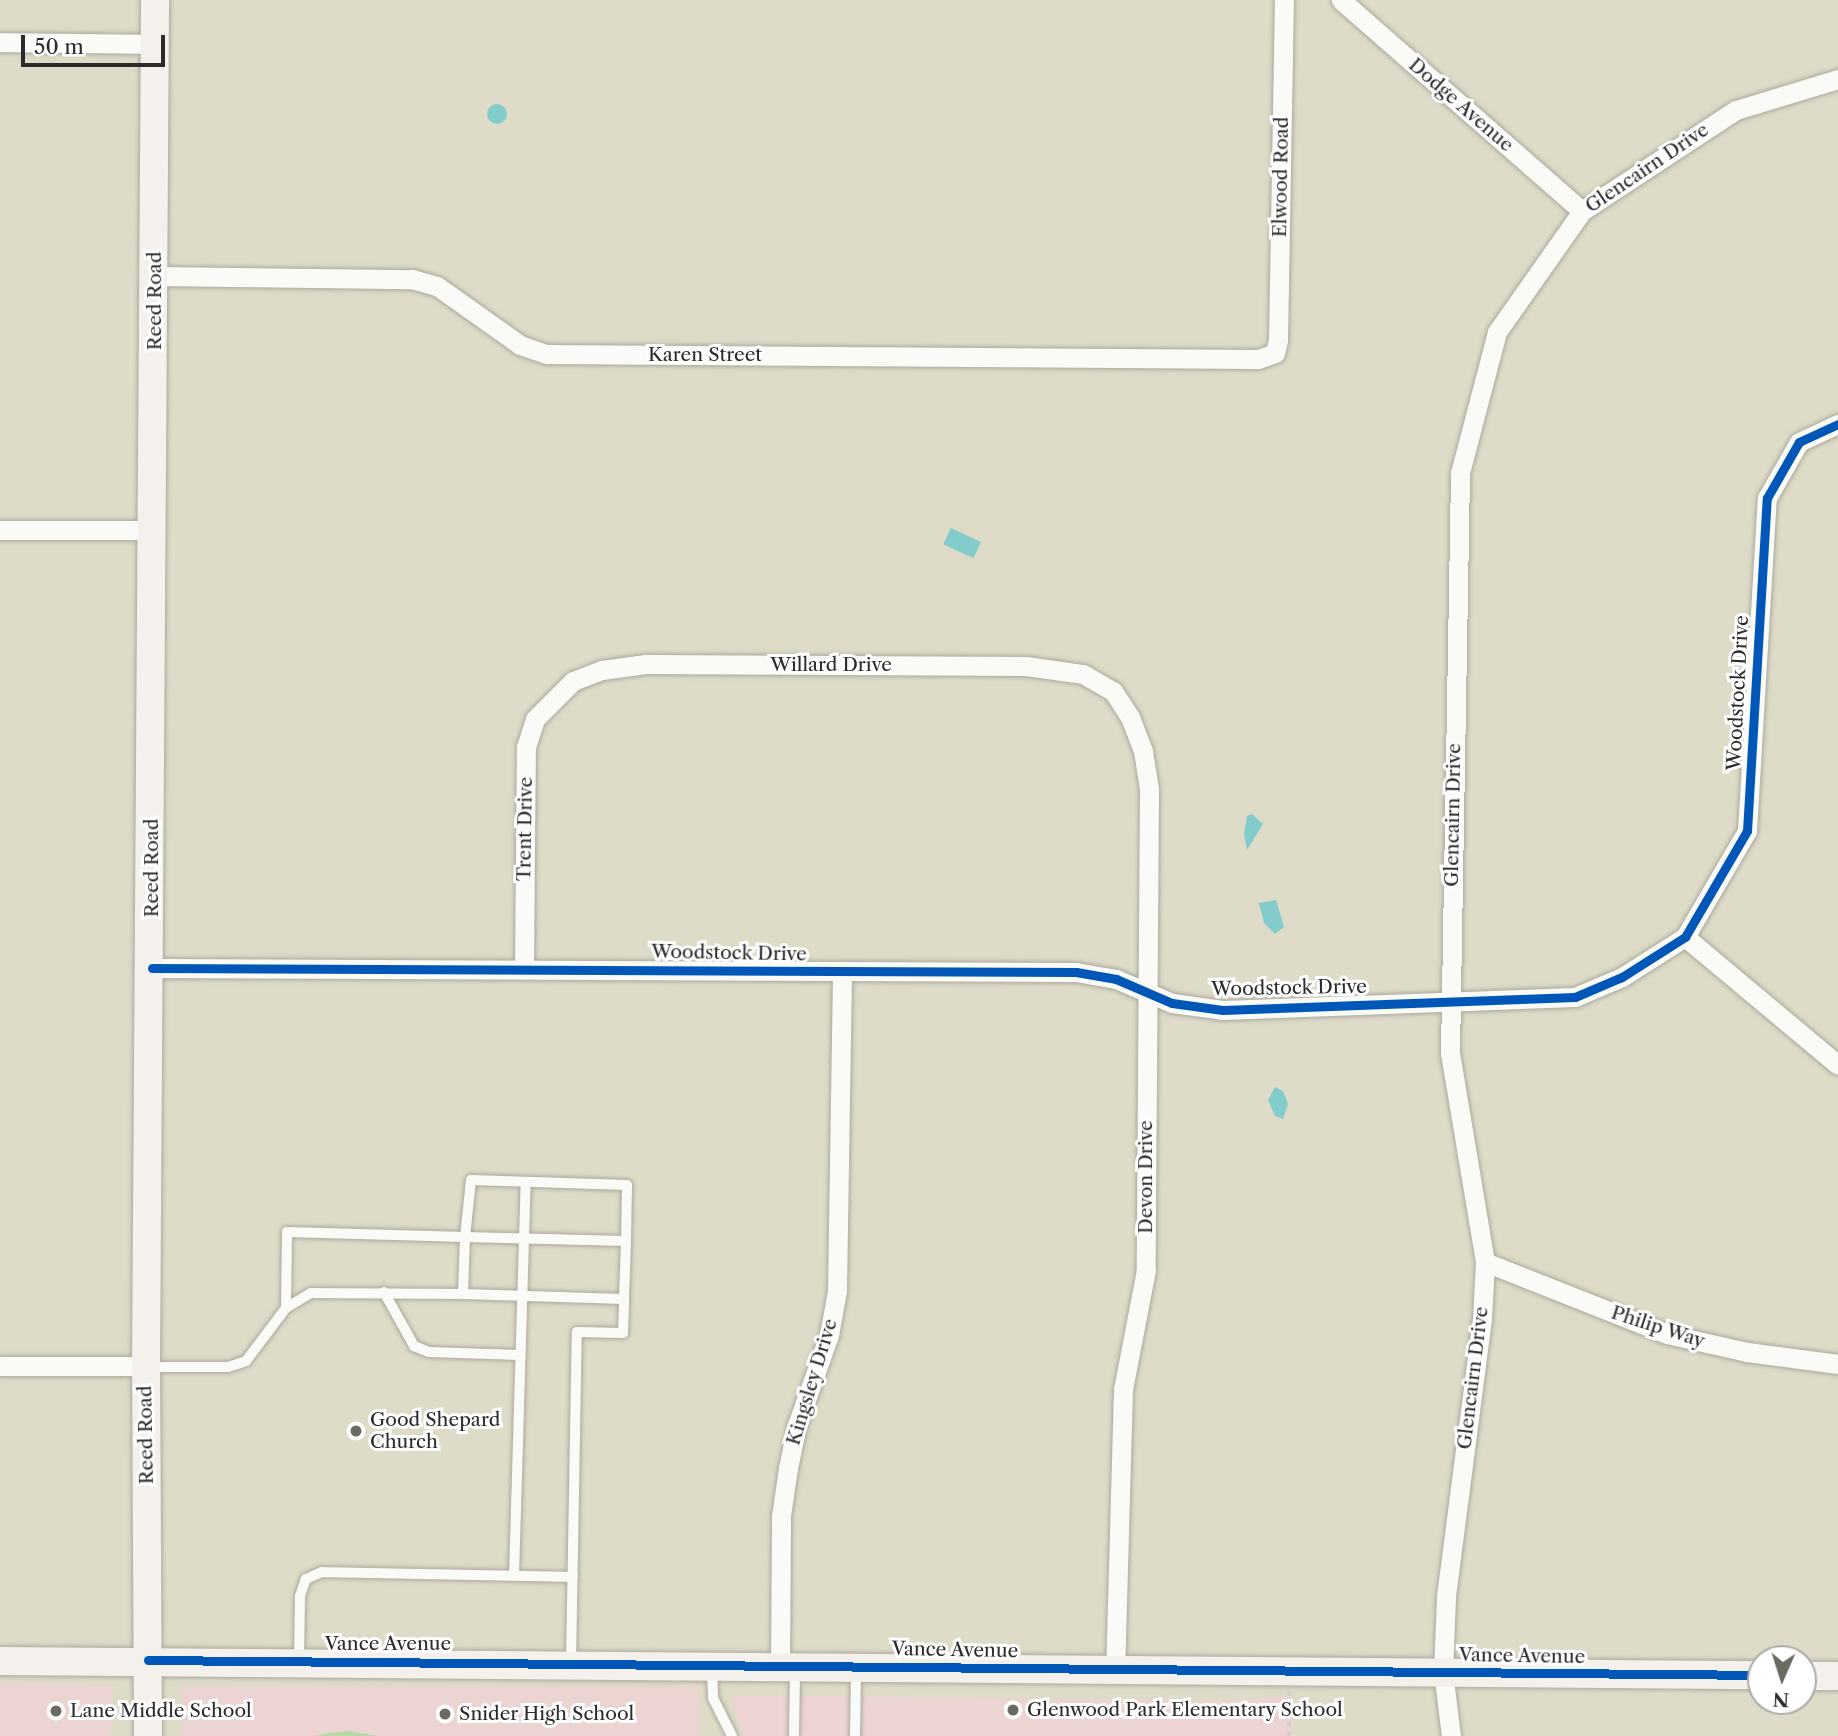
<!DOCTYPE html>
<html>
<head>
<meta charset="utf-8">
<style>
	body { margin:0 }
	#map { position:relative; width:1838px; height:1736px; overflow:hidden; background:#dedbc8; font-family:"Libre Caslon Text",serif }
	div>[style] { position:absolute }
	.built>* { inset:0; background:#ebd4d1; transform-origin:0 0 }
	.green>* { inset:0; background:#b5daaa }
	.water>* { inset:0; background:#82cdcc; transform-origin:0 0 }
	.round { border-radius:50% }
	.path>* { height:3.5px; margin-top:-1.75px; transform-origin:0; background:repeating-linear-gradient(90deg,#d0cfcb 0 5px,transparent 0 10px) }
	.roads { filter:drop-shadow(0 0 2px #abaa9e) drop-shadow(0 0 2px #abaa9e) }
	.lane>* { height:10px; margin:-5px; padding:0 5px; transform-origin:5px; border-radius:5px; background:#fafaf7 }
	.street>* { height:19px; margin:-9.5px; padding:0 9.5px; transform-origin:9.5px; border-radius:9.5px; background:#fafaf7 }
	.secondary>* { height:28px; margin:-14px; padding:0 14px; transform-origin:14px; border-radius:14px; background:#f4f1ec }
	.cycleway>* { height:9px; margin:-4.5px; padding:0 4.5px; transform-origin:4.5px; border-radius:4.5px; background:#0057b8 }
	.dots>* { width:19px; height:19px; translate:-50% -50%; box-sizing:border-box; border:4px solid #fff; border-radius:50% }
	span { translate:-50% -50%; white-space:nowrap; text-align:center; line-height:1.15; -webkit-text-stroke:6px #fff; paint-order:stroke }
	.street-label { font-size:19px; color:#2b2b2b }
	.poi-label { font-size:19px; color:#2b2b2b }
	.left { translate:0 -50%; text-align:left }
	.north { position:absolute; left:1747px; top:1645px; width:70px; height:70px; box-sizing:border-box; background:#fff; border:2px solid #aaa; border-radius:50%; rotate:183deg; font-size:19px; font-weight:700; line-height:28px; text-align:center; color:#2b2b2b }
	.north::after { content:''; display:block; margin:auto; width:24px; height:32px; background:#6a6962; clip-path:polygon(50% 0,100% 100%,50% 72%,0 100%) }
	.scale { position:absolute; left:21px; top:35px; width:144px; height:32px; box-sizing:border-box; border:4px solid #2b2b2b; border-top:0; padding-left:9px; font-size:21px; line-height:24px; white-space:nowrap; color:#2b2b2b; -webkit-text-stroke:5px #fff; paint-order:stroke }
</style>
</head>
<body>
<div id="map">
	<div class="built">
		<i style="left:0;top:1682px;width:112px;height:54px;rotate:2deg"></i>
		<i style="left:182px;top:1687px;width:516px;height:49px"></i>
		<i style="clip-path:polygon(730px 1695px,1231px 1701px,1293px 1695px,1293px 1736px,743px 1736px)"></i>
	</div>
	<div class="green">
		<i style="clip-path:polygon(349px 1731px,378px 1736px,316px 1736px,329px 1733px)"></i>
	</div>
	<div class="water">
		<i class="round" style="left:487px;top:104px;width:20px;height:20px"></i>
		<i style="left:951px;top:528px;width:33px;height:18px;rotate:25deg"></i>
		<i style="clip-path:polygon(1252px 814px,1263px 824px,1247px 850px,1244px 834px,1247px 816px)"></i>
		<i style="clip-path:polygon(1276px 900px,1284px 927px,1275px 934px,1264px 923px,1259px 903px)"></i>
		<i style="clip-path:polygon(1275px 1087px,1283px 1091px,1288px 1104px,1283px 1119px,1275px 1116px,1268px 1100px)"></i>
	</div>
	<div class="path">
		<i style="left:1289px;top:1736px;width:44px;rotate:-90deg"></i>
	</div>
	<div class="roads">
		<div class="lane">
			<i style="left:384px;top:1292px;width:62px;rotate:60.9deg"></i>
			<i style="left:414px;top:1346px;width:16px;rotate:22deg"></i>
			<i style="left:429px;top:1352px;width:91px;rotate:1.9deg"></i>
			<i style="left:286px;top:1308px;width:76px;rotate:-89.2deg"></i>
			<i style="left:287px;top:1232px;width:178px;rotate:1.6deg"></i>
			<i style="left:465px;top:1237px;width:161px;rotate:1.4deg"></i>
			<i style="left:626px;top:1241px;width:58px;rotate:92deg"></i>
			<i style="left:624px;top:1299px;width:161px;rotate:-178.2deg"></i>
			<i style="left:463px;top:1294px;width:57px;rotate:-88deg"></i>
			<i style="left:465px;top:1237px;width:57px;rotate:-84deg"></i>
			<i style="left:471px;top:1180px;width:156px;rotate:1.8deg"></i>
			<i style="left:627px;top:1185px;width:56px;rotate:91deg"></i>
			<i style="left:149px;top:1367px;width:79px"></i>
			<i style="left:228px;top:1367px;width:19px;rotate:-18deg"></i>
			<i style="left:246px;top:1361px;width:66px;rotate:-53deg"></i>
			<i style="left:286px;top:1308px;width:29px;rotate:-31deg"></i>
			<i style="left:311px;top:1293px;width:152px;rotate:0.4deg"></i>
			<i style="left:514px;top:1576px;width:394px;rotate:-88.3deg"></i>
			<i style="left:299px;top:1661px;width:65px;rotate:-89.1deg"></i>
			<i style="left:300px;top:1596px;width:18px;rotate:-71deg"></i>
			<i style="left:306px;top:1579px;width:17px;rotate:-24deg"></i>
			<i style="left:322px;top:1572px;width:251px;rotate:1.1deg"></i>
			<i style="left:571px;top:1663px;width:331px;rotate:-89deg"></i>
			<i style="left:577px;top:1332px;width:46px;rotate:1.2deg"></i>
			<i style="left:623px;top:1333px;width:34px;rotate:-88deg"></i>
			<i style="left:712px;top:1668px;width:30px;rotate:88deg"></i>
			<i style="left:713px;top:1698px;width:42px;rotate:63.4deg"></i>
			<i style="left:794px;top:1736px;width:66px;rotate:-89.1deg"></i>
			<i style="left:855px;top:1736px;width:66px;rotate:-89.1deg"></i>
		</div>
		<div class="street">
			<i style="left:1341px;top:0;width:320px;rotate:41.2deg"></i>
			<i style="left:0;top:42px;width:155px;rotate:0.7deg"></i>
			<i style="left:155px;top:276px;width:257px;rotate:0.7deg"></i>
			<i style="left:412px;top:279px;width:26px;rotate:16deg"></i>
			<i style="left:437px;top:286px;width:102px;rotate:35.4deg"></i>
			<i style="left:520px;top:345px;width:28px;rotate:19deg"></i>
			<i style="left:546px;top:354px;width:712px;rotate:0.4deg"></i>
			<i style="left:1258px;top:359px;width:18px;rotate:-19deg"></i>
			<i style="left:1275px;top:353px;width:13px;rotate:-77deg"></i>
			<i style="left:1278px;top:340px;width:340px;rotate:-89deg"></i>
			<i style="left:0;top:530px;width:155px"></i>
			<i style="left:1685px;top:937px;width:199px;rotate:39.9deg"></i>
			<i style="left:152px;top:968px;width:924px;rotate:0.25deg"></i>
			<i style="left:1076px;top:972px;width:41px;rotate:9.9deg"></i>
			<i style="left:1116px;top:979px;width:61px;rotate:23.2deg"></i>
			<i style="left:1172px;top:1003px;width:51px;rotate:7.8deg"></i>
			<i style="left:1223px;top:1010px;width:352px;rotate:-2.1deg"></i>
			<i style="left:1575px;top:997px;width:51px;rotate:-23.1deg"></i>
			<i style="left:1622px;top:977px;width:75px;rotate:-32.4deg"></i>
			<i style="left:1685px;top:937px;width:123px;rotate:-59.7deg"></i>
			<i style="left:1747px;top:831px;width:334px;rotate:-86.6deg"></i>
			<i style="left:1767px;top:498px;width:64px;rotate:-60.3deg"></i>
			<i style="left:1799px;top:442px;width:43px;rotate:-24.8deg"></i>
			<i style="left:524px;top:968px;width:221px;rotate:-89.5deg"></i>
			<i style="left:526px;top:747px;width:29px;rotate:-72deg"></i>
			<i style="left:535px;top:719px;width:54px;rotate:-45deg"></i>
			<i style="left:573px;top:681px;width:31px;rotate:-21deg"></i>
			<i style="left:602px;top:670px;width:44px;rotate:-7.8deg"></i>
			<i style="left:646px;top:664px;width:380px;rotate:0.3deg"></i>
			<i style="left:1026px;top:666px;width:58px;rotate:8deg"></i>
			<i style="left:1083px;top:674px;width:34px;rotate:30deg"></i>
			<i style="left:1113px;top:691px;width:31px;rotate:57deg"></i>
			<i style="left:1130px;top:717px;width:36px;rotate:69deg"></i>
			<i style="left:1143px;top:751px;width:39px;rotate:81deg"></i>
			<i style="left:1149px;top:790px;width:480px;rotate:90.4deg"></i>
			<i style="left:1146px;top:1270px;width:121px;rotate:100.9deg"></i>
			<i style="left:1123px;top:1389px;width:280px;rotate:91.6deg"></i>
			<i style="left:1485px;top:1262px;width:196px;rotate:21.6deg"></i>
			<i style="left:1667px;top:1334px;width:82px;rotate:12.7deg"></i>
			<i style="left:1747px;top:1352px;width:92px;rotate:7.5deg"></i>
			<i style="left:0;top:1366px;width:146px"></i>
			<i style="left:780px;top:1665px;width:149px;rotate:-89.6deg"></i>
			<i style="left:781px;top:1516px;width:49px;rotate:-81.7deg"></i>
			<i style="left:788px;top:1468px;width:44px;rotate:-78.2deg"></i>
			<i style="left:797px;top:1425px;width:96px;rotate:-70.4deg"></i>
			<i style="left:829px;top:1335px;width:45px;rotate:-79.7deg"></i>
			<i style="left:837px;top:1291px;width:319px;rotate:-89.1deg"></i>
			<i style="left:1451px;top:1736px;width:64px;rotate:-97.1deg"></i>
			<i style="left:1443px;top:1672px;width:76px;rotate:-87.7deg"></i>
			<i style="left:1446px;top:1596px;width:279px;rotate:-82.6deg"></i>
			<i style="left:1482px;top:1319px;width:57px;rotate:-87deg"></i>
			<i style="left:1485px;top:1262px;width:212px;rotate:-99.5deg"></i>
			<i style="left:1450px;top:1053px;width:580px;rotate:-89.01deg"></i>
			<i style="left:1460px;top:473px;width:146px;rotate:-75.3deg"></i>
			<i style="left:1497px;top:332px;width:148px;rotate:-54.9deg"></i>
			<i style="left:1582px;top:211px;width:184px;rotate:-33.3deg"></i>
			<i style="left:1736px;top:110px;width:107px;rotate:-16.9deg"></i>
		</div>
		<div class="secondary">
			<i style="left:0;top:1661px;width:1761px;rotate:0.46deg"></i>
			<i style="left:1803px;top:1676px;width:35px"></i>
			<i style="left:148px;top:1736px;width:370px;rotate:-90.3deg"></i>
			<i style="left:146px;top:1366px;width:1366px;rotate:-89.62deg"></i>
		</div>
	</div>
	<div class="cycleway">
		<i style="left:152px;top:968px;width:924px;rotate:0.25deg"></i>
		<i style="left:1076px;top:972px;width:41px;rotate:9.9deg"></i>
		<i style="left:1116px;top:979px;width:61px;rotate:23.2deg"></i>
		<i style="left:1172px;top:1003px;width:51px;rotate:7.8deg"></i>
		<i style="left:1223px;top:1010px;width:352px;rotate:-2.1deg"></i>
		<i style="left:1575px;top:997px;width:51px;rotate:-23.1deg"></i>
		<i style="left:1622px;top:977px;width:75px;rotate:-32.4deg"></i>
		<i style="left:1685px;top:937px;width:123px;rotate:-59.7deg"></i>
		<i style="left:1747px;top:831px;width:334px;rotate:-86.6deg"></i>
		<i style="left:1767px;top:498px;width:64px;rotate:-60.3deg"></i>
		<i style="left:1799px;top:442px;width:43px;rotate:-24.8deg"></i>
		<i style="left:148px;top:1660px;width:1613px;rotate:0.53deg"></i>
	</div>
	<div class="dots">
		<i style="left:356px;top:1431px;background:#6a6962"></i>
		<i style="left:1013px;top:1710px;background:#6a6962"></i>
		<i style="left:56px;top:1711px;background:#6a6962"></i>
		<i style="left:445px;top:1714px;background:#6a6962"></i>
	</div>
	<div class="street-label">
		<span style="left:1461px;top:105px;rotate:41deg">Dodge Avenue</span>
		<span style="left:1647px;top:168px;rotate:-34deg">Glencairn Drive</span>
		<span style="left:1281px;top:177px;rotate:-89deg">Elwood Road</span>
		<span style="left:155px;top:301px;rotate:-90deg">Reed Road</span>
		<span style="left:705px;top:355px">Karen Street</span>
		<span style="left:831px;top:665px">Willard Drive</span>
		<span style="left:1738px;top:693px;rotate:-87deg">Woodstock Drive</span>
		<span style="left:1453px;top:815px;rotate:-89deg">Glencairn Drive</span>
		<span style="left:525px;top:829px;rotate:-89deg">Trent Drive</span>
		<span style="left:152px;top:868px;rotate:-90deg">Reed Road</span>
		<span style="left:729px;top:953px;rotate:1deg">Woodstock Drive</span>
		<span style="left:1289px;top:988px;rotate:-1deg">Woodstock Drive</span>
		<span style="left:1146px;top:1177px;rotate:-90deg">Devon Drive</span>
		<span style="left:1658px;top:1327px;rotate:18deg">Philip Way</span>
		<span style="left:1473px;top:1378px;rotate:-83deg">Glencairn Drive</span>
		<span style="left:812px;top:1382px;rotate:-73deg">Kingsley Drive</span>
		<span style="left:146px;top:1435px;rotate:-91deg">Reed Road</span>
		<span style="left:388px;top:1644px">Vance Avenue</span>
		<span style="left:955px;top:1650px;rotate:1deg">Vance Avenue</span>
		<span style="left:1522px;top:1656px;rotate:1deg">Vance Avenue</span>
	</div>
	<div class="poi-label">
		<span class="left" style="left:370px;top:1431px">Good Shepard<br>Church</span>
		<span class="left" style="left:1027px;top:1710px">Glenwood Park Elementary School</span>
		<span class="left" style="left:70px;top:1711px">Lane Middle School</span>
		<span class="left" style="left:459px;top:1714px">Snider High School</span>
	</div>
	<div class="north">N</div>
	<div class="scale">50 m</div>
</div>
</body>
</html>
